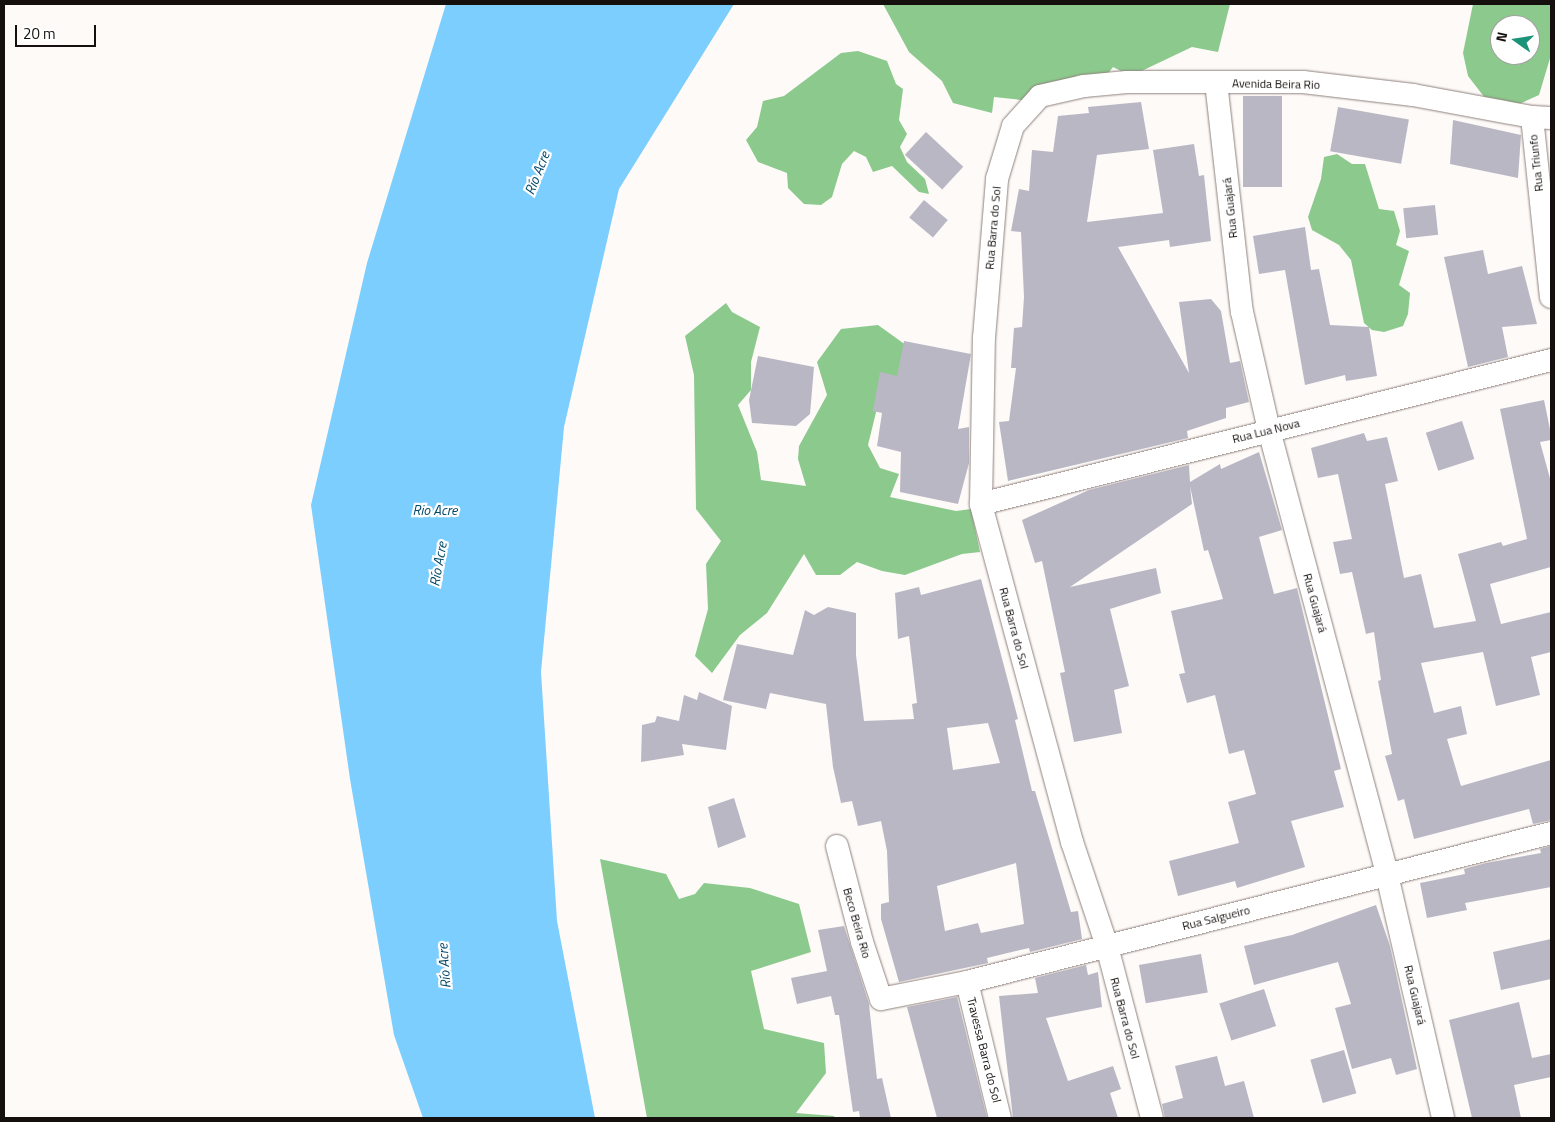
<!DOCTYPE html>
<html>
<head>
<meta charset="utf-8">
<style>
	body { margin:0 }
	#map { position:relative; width:1555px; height:1122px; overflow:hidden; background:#fdfaf8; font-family:"Titillium Web",sans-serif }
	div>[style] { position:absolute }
	.forest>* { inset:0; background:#8cc98d }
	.water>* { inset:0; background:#7ccefe }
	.building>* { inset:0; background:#bab7c5; transform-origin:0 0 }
	.roads { filter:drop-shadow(0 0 1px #8f817c) drop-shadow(0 0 1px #8f817c) }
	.minor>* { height:22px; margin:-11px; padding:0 11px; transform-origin:11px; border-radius:11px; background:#fff }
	span { translate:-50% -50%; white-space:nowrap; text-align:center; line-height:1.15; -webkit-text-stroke:4.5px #fff; paint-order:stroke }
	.street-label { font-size:12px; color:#15100e }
	.water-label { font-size:14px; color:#004767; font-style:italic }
	.frame { position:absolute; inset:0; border:5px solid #15100e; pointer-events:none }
	.north { position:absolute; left:1490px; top:15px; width:50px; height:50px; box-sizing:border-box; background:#fff; border:1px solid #a19f9f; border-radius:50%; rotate:283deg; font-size:14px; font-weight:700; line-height:20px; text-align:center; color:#15100e }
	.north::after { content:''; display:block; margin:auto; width:18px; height:22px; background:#1b9378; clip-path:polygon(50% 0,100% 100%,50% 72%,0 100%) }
	.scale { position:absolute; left:15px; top:25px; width:81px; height:22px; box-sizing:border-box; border:2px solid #15100e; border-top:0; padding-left:6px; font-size:15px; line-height:18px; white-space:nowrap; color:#15100e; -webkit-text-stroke:4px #fff; paint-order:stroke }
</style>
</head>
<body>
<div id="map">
	<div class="forest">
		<i style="clip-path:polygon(883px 4px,1230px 4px,1218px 52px,1192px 47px,1131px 76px,1113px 67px,1101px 83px,1078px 75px,1062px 88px,1031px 101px,994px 97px,992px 113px,953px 103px,942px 81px,909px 52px)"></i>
		<i style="clip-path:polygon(evenodd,1473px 4px,1551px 4px,1551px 55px,1539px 95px,1517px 105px,1492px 107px,1468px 76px,1463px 53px,1473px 4px,1500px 25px,1530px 25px,1530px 55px,1500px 55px,1500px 25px)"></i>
		<i style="clip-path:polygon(858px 51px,887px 61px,896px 84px,903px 89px,899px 120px,907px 134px,900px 147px,907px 162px,925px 179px,929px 194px,919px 192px,892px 166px,873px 172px,866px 157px,854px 151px,842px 164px,832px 197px,821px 205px,804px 204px,788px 188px,787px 173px,758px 162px,746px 140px,757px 127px,763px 101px,784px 96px,841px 53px)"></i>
		<i style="clip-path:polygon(1337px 154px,1352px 164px,1365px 164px,1379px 209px,1394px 211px,1400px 231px,1396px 245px,1409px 251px,1399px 285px,1410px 293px,1408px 314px,1403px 326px,1384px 332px,1372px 330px,1364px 323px,1351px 260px,1339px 245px,1312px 230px,1308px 217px,1321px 179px,1324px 157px)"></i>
		<i style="clip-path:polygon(726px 303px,732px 312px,760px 327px,751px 362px,751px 390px,738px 405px,757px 452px,761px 480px,806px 486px,798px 459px,799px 446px,827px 395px,817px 362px,841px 329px,878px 325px,910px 348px,908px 378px,879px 400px,868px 445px,880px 468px,899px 474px,890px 497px,956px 511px,971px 509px,980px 552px,962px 554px,905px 575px,882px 571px,857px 562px,840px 575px,816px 575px,804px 554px,767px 613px,740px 635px,712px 673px,695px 656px,708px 609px,706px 564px,721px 541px,696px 509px,694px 375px,685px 336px)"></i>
		<i style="clip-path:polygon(600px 859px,666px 874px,679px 899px,695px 894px,704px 883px,750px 888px,799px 904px,811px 952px,751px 971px,764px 1029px,824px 1043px,826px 1073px,796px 1113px,834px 1116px,835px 1118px,647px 1118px)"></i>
	</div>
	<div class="water">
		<i style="clip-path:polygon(446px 4px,734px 4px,619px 189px,564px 427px,541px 672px,557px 921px,595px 1118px,423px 1118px,394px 1035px,350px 779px,311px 505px,367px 263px)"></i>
	</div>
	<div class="building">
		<i style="left:1243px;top:96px;width:39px;height:91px"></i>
		<i style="clip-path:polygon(1141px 102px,1149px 149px,1097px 155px,1087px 222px,1163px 213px,1153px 150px,1194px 144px,1199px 176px,1204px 175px,1211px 241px,1170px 247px,1169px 240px,1118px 247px,1189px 373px,1179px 302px,1211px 299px,1221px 311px,1230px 363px,1240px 361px,1249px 402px,1226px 408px,1226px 418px,1187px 431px,1188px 438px,1008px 481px,999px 422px,1009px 421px,1016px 368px,1011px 368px,1014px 328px,1022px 327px,1024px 297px,1021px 232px,1011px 231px,1019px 189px,1029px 191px,1032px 150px,1053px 152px,1058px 116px,1089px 113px,1088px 107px)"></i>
		<i style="left:1338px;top:107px;width:72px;height:45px;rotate:10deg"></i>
		<i style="clip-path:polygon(1453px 120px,1521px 135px,1518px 178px,1450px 164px)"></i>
		<i style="left:926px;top:132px;width:51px;height:31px;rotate:43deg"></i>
		<i style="left:924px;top:200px;width:31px;height:23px;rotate:40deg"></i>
		<i style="left:1435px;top:205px;width:30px;height:32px;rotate:84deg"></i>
		<i style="clip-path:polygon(1305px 227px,1311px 270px,1319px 269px,1330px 325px,1369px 327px,1377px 376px,1346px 381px,1345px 375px,1305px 385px,1285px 270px,1259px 274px,1253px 236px)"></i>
		<i style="clip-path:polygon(1483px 250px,1488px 274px,1522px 266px,1537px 324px,1502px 327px,1508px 357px,1468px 367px,1444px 257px)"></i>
		<i style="clip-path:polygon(904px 341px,971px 354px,958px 429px,969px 427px,969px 463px,958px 504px,900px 492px,901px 452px,877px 446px,882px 413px,873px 411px,880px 372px,897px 376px)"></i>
		<i style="clip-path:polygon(758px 356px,814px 367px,810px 414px,796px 426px,752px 423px,749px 400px)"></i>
		<i style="clip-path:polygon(1544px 400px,1551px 434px,1551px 440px,1540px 442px,1551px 482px,1551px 567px,1490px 584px,1501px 624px,1551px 612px,1551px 652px,1531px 657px,1540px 695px,1496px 706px,1483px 652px,1421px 663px,1434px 713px,1461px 706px,1467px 734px,1447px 739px,1461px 786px,1551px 760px,1551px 820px,1533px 824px,1529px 809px,1414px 839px,1404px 799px,1398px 801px,1385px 756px,1392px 754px,1378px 681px,1381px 680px,1374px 632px,1366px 634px,1352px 572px,1340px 574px,1333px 542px,1352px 539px,1338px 474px,1318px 478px,1311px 448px,1364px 433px,1367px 441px,1387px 437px,1398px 481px,1385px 484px,1404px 578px,1421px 574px,1434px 628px,1476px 621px,1458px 554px,1501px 542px,1503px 546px,1527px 539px,1500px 409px)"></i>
		<i style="left:1462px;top:421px;width:40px;height:38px;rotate:72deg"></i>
		<i style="clip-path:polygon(1259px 452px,1282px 530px,1259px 537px,1274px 594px,1297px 588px,1341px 769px,1334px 771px,1344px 807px,1291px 821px,1305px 867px,1237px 888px,1235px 881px,1178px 896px,1169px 861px,1239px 843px,1228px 802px,1256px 794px,1244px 750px,1229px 754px,1215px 695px,1187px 703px,1179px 674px,1185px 673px,1171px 611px,1223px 599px,1208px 550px,1204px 551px,1190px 486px,1192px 504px,1070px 587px,1156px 568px,1161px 593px,1110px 609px,1129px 686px,1114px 690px,1122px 733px,1074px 742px,1060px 673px,1065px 672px,1042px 561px,1035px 563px,1022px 520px,1089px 490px,1189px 465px,1190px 482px,1220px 464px,1221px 469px)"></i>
		<i style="clip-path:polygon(evenodd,981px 579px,1018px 719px,1015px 720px,1032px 791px,1035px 791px,1071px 912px,1078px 911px,1082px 939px,1030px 952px,1029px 948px,987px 958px,988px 963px,899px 982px,881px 919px,881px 904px,889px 902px,887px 851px,881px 821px,858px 826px,852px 801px,841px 803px,833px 767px,826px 704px,770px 693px,766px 709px,723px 700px,737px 644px,793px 655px,805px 610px,814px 615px,828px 607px,856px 613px,856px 655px,864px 721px,914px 719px,912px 704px,917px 703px,909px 636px,898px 639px,895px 593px,919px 587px,921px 595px,981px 579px,988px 723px,1000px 763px,953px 770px,947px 728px,988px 723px,981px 579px,1016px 863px,1024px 924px,981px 933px,978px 923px,945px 931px,937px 886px,1016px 863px)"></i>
		<i style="clip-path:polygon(699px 692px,732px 706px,726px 750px,682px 744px,684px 755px,641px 762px,642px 725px,655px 722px,657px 716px,679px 721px,684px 695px,697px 700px)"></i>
		<i style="clip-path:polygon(734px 798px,746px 837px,718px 848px,708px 807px)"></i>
		<i style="clip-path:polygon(1551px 846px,1551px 887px,1465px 903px,1467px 910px,1427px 918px,1420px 883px,1465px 874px,1464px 869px,1486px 863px,1541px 853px,1540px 849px)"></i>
		<i style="clip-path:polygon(1376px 905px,1390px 946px,1417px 1069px,1396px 1075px,1391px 1058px,1352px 1069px,1335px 1008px,1351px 1004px,1338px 962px,1254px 985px,1244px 946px,1292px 935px)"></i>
		<i style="clip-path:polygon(844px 926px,869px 1004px,877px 1079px,882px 1078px,891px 1118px,860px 1118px,859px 1111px,853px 1112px,839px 1015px,835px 1015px,831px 996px,797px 1004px,791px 978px,827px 971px,818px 930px)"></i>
		<i style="clip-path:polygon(1551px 939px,1551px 979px,1501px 990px,1493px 952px)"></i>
		<i style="left:1201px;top:954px;width:39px;height:63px;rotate:80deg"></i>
		<i style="clip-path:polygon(1086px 965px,1088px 975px,1098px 972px,1102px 1007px,1046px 1018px,1068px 1081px,1113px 1066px,1121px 1089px,1110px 1093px,1118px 1118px,1013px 1118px,999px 996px,1038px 993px,1035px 978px)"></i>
		<i style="left:1264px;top:989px;width:39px;height:47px;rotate:72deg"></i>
		<i style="clip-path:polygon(957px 997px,987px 1118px,937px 1118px,907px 1007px)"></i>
		<i style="clip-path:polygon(1519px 1002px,1532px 1058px,1551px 1054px,1551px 1077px,1514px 1085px,1521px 1118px,1472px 1118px,1449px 1020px)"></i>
		<i style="left:1344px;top:1050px;width:45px;height:35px;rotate:74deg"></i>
		<i style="clip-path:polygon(1217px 1056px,1225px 1086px,1244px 1081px,1254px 1118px,1165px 1118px,1162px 1104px,1183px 1098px,1175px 1066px)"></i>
	</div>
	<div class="roads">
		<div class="minor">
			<i style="left:1216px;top:82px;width:231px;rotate:83.6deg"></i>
			<i style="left:1242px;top:312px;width:121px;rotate:77.1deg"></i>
			<i style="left:1269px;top:430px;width:460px;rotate:75.1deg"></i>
			<i style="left:1387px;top:875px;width:249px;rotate:77deg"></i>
			<i style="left:1532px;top:117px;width:181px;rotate:84deg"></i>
			<i style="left:981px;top:504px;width:588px;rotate:-14.18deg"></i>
			<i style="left:837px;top:846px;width:99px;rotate:75.4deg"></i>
			<i style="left:862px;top:942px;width:60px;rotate:71.6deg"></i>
			<i style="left:881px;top:999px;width:88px;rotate:-11.2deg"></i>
			<i style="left:967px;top:982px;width:603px;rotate:-14.31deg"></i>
			<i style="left:967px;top:982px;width:140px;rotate:76.4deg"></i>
			<i style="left:1152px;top:1118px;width:178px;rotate:-104.7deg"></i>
			<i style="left:1107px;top:946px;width:110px;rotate:-108.6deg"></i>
			<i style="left:1072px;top:842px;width:350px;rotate:-105.1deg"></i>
			<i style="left:981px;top:504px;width:166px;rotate:-89deg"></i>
			<i style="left:984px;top:338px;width:160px;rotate:-85.3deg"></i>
			<i style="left:997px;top:179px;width:55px;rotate:-73.2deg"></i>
			<i style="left:1013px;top:126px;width:40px;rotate:-48deg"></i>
			<i style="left:1040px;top:96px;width:45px;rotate:-12.8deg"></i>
			<i style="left:1084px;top:86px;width:43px;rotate:-5.3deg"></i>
			<i style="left:1127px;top:82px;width:176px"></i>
			<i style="left:1303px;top:82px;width:111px;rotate:6.7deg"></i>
			<i style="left:1413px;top:95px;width:121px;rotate:10.5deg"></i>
			<i style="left:1532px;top:117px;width:19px;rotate:3deg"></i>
		</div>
	</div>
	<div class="street-label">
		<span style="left:1276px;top:84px;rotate:1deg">Avenida Beira Rio</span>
		<span style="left:1536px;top:163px;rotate:-96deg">Rua Triunfo</span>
		<span style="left:1230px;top:208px;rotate:-96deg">Rua Guajará</span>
		<span style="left:993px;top:228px;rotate:-85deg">Rua Barra do Sol</span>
		<span style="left:1266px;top:431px;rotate:-14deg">Rua Lua Nova</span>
		<span style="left:1315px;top:603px;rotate:75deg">Rua Guajará</span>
		<span style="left:1014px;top:628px;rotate:75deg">Rua Barra do Sol</span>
		<span style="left:1216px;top:918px;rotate:-14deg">Rua Salgueiro</span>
		<span style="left:857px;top:923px;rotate:74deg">Beco Beira Rio</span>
		<span style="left:1415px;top:995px;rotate:77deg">Rua Guajará</span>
		<span style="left:1125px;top:1018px;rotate:75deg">Rua Barra do Sol</span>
		<span style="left:984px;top:1050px;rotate:76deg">Travessa Barra do Sol</span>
	</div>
	<div class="water-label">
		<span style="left:537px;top:173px;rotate:-68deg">Río Acre</span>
		<span style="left:435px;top:510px">Rio Acre</span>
		<span style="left:438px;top:564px;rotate:-80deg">Río Acre</span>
		<span style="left:444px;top:966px;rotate:-94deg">Río Acre</span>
	</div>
	<div class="frame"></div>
	<div class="north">N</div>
	<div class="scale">20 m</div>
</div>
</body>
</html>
